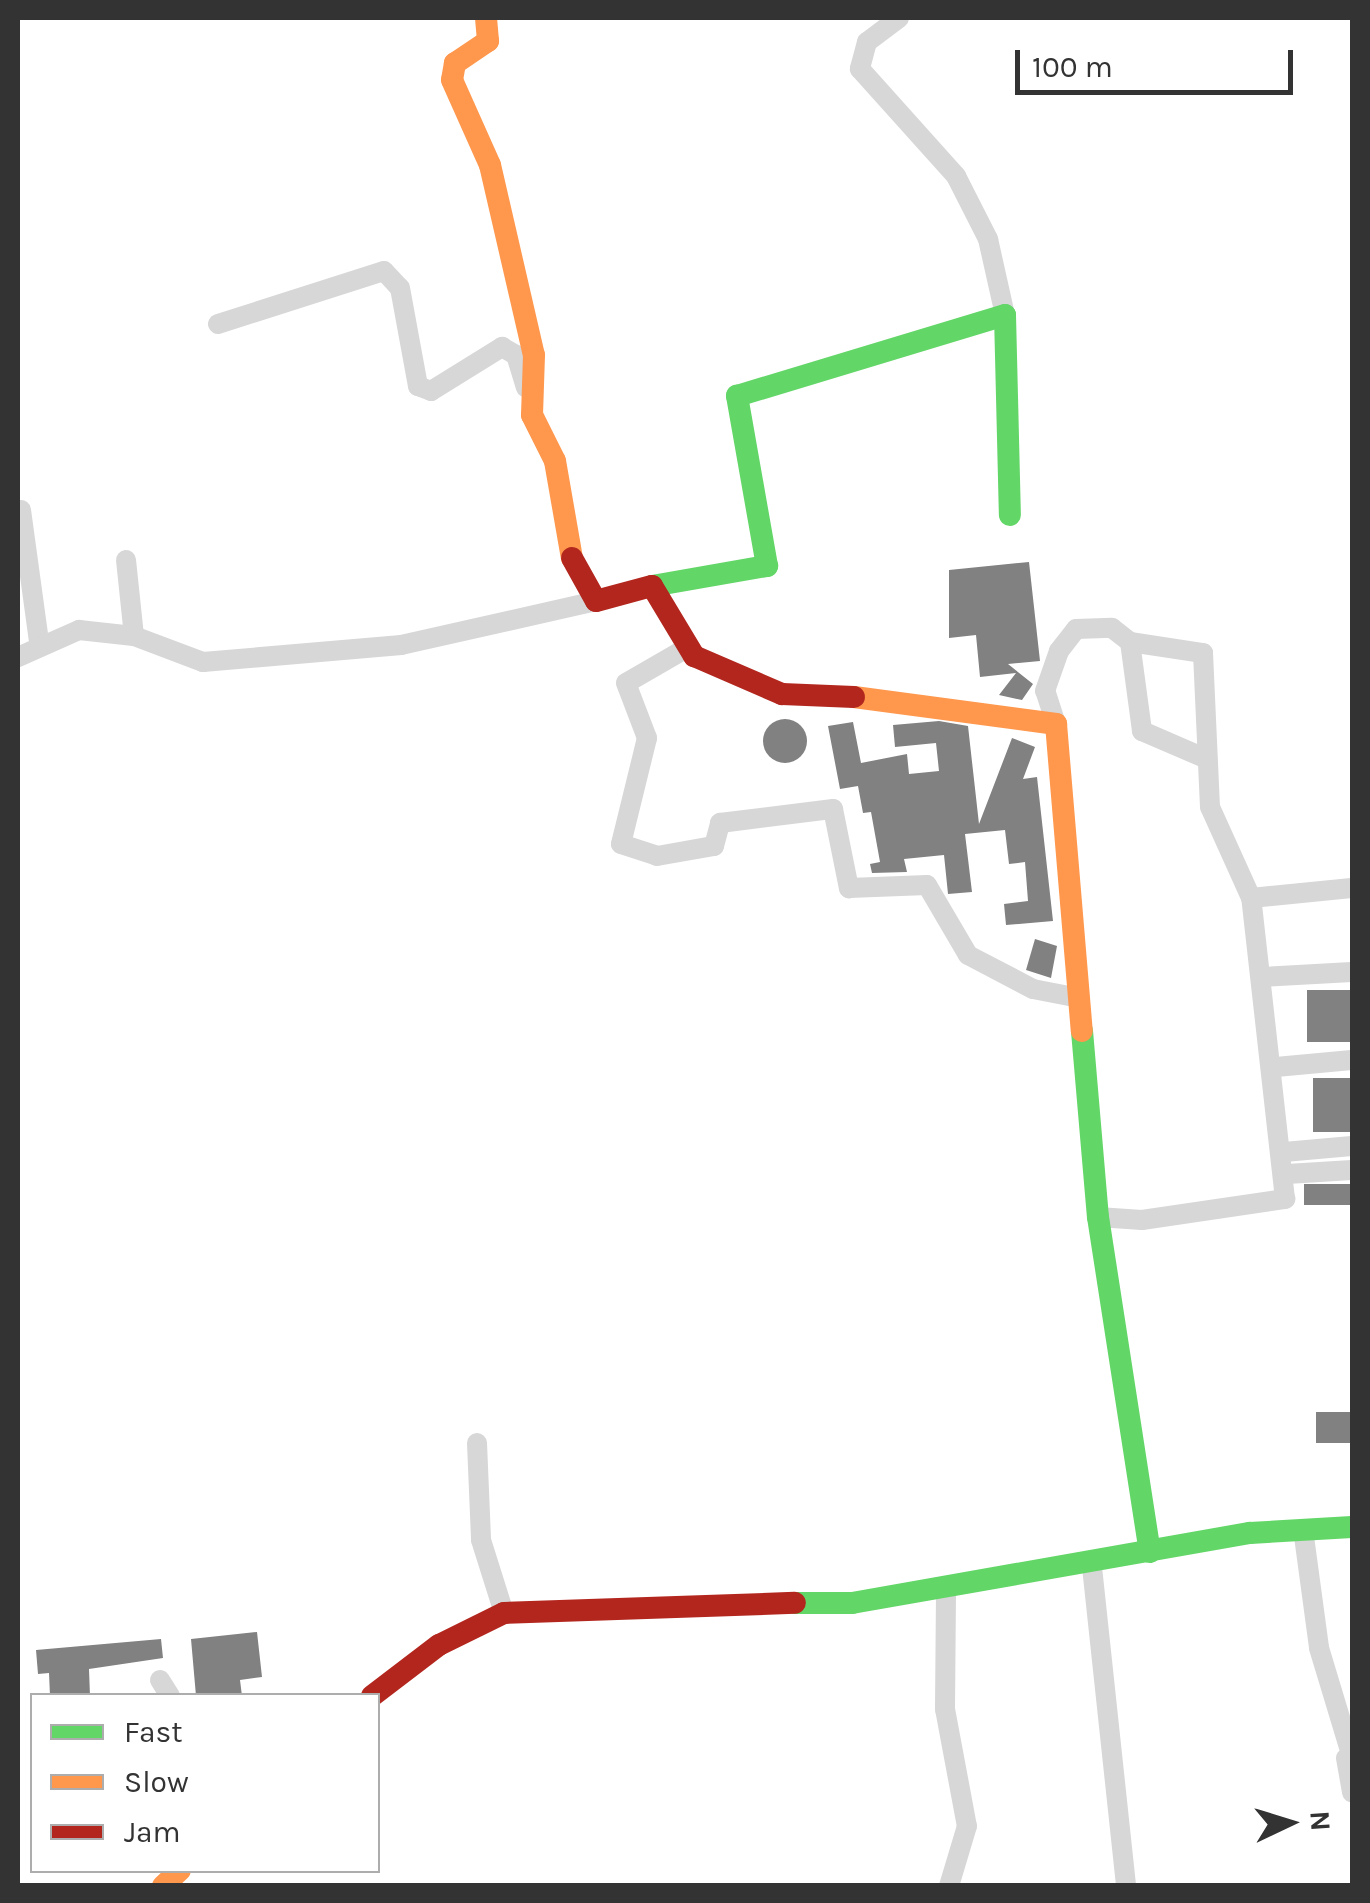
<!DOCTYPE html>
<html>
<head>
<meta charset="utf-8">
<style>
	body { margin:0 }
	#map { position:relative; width:1370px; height:1903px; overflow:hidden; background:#fff; font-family:Karla,sans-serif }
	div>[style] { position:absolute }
	.building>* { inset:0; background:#818181; transform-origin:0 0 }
	.round { border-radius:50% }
	.street>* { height:20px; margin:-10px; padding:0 10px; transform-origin:10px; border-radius:10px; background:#d7d7d7 }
	.fast>* { height:22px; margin:-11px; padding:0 11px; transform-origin:11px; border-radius:11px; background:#63d668 }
	.slow>* { height:22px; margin:-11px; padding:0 11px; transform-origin:11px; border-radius:11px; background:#ff974d }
	.jam>* { height:22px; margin:-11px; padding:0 11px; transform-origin:11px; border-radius:11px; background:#b3261e }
	span { translate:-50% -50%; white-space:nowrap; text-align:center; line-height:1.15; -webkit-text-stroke:10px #fff; paint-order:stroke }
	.frame { position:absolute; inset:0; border:20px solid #333; pointer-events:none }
	.legend { position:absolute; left:30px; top:1693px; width:350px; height:180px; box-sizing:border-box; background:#fff; border:2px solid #adadad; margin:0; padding:12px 18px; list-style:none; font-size:30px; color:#333 }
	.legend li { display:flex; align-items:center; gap:20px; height:50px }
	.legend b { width:50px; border:2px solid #adadad }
	.north { position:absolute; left:1240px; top:1773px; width:100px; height:100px; -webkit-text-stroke:8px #fff; paint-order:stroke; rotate:86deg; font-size:28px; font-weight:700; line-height:40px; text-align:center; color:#333 }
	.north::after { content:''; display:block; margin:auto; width:35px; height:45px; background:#333; clip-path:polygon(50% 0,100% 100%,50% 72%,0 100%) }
	.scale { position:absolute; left:1015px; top:50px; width:278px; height:45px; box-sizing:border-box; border:5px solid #333; border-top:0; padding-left:12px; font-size:30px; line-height:35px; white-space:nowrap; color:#333; -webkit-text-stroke:8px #fff; paint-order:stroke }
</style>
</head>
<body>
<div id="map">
	<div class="building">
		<i style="clip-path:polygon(1029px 562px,1040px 661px,1008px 664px,1033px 684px,1022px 700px,999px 695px,1016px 673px,980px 677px,976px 635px,949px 638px,949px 570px)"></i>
		<i class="round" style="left:763px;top:719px;width:44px;height:44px"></i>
		<i style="clip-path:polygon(939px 721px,968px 726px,979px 824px,1012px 738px,1035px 747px,1023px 779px,1037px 777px,1053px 921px,1006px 925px,1004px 904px,1028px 901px,1025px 862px,1009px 864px,1005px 830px,965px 834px,972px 892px,948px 894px,944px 855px,904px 859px,907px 872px,872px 873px,870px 864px,880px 862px,871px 812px,863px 813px,858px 786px,840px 789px,828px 726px,853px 722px,861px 763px,907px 754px,909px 774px,939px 771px,936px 743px,895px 747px,893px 725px)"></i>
		<i style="clip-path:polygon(1035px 939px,1057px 946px,1051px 978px,1026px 970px)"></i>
		<i style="left:1352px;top:990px;width:52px;height:45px;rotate:90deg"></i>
		<i style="left:1352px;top:1078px;width:54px;height:39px;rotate:90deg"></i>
		<i style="left:1352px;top:1184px;width:21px;height:48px;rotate:90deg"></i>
		<i style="left:1352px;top:1412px;width:31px;height:36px;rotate:90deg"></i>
		<i style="clip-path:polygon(257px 1632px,262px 1677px,240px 1680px,242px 1696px,196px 1696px,191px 1639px)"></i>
		<i style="clip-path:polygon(161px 1639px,163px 1658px,89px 1669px,90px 1696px,50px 1696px,49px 1673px,38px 1674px,36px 1650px)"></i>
	</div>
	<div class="street">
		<i style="left:899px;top:18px;width:40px;rotate:143deg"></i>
		<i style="left:867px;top:42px;width:28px;rotate:105deg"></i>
		<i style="left:860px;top:69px;width:144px;rotate:48.1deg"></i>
		<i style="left:956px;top:176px;width:71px;rotate:63.1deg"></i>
		<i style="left:988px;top:239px;width:78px;rotate:77.4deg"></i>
		<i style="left:218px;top:324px;width:174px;rotate:-17.7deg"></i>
		<i style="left:384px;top:271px;width:23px;rotate:47deg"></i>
		<i style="left:400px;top:288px;width:100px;rotate:79.6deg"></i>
		<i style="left:418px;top:386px;width:14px;rotate:21deg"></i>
		<i style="left:431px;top:391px;width:84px;rotate:-31.8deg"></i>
		<i style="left:502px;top:347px;width:16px;rotate:30deg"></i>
		<i style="left:516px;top:355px;width:34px;rotate:73deg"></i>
		<i style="left:21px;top:510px;width:133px;rotate:82.2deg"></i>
		<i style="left:126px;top:560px;width:76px;rotate:84deg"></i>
		<i style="left:1130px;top:642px;width:74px;rotate:8.6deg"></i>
		<i style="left:1203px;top:653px;width:154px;rotate:87.4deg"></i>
		<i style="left:1210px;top:807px;width:100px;rotate:65.7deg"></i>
		<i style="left:685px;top:649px;width:68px;rotate:150deg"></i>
		<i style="left:626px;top:683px;width:59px;rotate:69.1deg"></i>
		<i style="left:647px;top:738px;width:109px;rotate:103.8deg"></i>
		<i style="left:621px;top:844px;width:38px;rotate:18deg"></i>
		<i style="left:657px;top:856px;width:58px;rotate:-10deg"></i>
		<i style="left:714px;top:846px;width:24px;rotate:-75deg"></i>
		<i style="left:720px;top:823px;width:114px;rotate:-7.1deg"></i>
		<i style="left:833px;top:809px;width:81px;rotate:78.6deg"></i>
		<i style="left:849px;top:888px;width:78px;rotate:-2.2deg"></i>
		<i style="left:927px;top:885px;width:81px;rotate:59.6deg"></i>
		<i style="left:968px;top:955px;width:73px;rotate:27.6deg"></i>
		<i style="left:1033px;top:989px;width:42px;rotate:11deg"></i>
		<i style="left:18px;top:657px;width:67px;rotate:-23.9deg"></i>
		<i style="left:79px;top:630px;width:55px;rotate:6.2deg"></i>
		<i style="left:134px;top:636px;width:74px;rotate:20.6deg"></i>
		<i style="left:203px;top:662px;width:199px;rotate:-4.9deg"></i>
		<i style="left:401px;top:645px;width:200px;rotate:-12.7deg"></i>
		<i style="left:1056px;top:724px;width:35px;rotate:-108deg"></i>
		<i style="left:1045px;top:691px;width:42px;rotate:-70.7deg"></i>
		<i style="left:1059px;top:651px;width:28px;rotate:-52deg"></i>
		<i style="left:1076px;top:629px;width:36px;rotate:-2deg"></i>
		<i style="left:1112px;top:628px;width:23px;rotate:38deg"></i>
		<i style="left:1130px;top:642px;width:90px;rotate:82.3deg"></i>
		<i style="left:1142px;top:731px;width:71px;rotate:23.3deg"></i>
		<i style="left:1263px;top:977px;width:89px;rotate:-3.2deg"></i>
		<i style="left:1276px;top:1067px;width:76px;rotate:-5.3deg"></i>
		<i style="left:1284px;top:1152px;width:68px;rotate:-5deg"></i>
		<i style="left:1287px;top:1174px;width:65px;rotate:-3.5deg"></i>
		<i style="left:1098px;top:1217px;width:44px;rotate:3.9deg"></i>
		<i style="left:1142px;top:1220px;width:145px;rotate:-8.4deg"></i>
		<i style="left:1285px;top:1199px;width:303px;rotate:-96.4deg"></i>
		<i style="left:1251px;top:898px;width:101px;rotate:-5.7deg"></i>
		<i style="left:477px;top:1443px;width:97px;rotate:87.6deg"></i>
		<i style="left:481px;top:1540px;width:77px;rotate:72.5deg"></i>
		<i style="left:1303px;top:1529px;width:120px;rotate:82.3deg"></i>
		<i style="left:1319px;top:1648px;width:114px;rotate:73.2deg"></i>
		<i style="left:1092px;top:1567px;width:321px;rotate:83.9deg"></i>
		<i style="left:946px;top:1593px;width:116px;rotate:90.5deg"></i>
		<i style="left:945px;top:1709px;width:119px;rotate:79.4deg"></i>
		<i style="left:967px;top:1826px;width:63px;rotate:106.7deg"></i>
		<i style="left:160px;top:1680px;width:19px;rotate:58deg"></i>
		<i style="left:1346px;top:1758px;width:35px;rotate:80deg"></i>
	</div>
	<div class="fast">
		<i style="left:652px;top:586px;width:117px;rotate:-9.9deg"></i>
		<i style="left:767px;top:566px;width:173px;rotate:-100deg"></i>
		<i style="left:737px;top:396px;width:280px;rotate:-16.8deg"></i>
		<i style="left:1005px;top:315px;width:200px;rotate:88.6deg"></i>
		<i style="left:1082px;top:1031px;width:187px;rotate:85.1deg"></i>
		<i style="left:1098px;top:1217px;width:339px;rotate:81.2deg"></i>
		<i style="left:795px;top:1603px;width:57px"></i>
		<i style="left:852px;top:1603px;width:404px;rotate:-10deg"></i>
		<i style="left:1250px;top:1533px;width:102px;rotate:-3.4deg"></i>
	</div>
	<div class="slow">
		<i style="left:486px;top:18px;width:23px;rotate:85deg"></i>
		<i style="left:488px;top:41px;width:40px;rotate:146deg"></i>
		<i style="left:455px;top:63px;width:17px;rotate:100deg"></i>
		<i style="left:452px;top:80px;width:93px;rotate:65.9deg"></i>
		<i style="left:490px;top:165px;width:195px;rotate:77deg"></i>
		<i style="left:534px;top:355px;width:60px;rotate:91.9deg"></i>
		<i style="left:532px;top:415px;width:51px;rotate:63.4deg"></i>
		<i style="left:555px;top:461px;width:98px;rotate:80.1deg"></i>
		<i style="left:854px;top:697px;width:204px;rotate:7.6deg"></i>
		<i style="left:1056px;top:724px;width:308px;rotate:85.2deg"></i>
		<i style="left:163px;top:1886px;width:23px;rotate:-43deg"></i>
	</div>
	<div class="jam">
		<i style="left:572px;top:558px;width:49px;rotate:60.8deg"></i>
		<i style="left:596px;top:601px;width:58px;rotate:-15deg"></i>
		<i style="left:652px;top:586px;width:82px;rotate:59deg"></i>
		<i style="left:694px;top:656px;width:96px;rotate:23.4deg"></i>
		<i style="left:782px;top:694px;width:72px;rotate:2.4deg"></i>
		<i style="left:372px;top:1696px;width:84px;rotate:-37.3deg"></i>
		<i style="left:439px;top:1645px;width:72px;rotate:-26.2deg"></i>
		<i style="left:504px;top:1613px;width:291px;rotate:-2deg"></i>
	</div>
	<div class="frame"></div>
	<ul class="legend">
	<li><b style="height:12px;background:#63d668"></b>Fast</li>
	<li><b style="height:12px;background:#ff974d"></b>Slow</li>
	<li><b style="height:12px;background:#b3261e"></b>Jam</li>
	</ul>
	<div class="north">N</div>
	<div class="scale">100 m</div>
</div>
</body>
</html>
